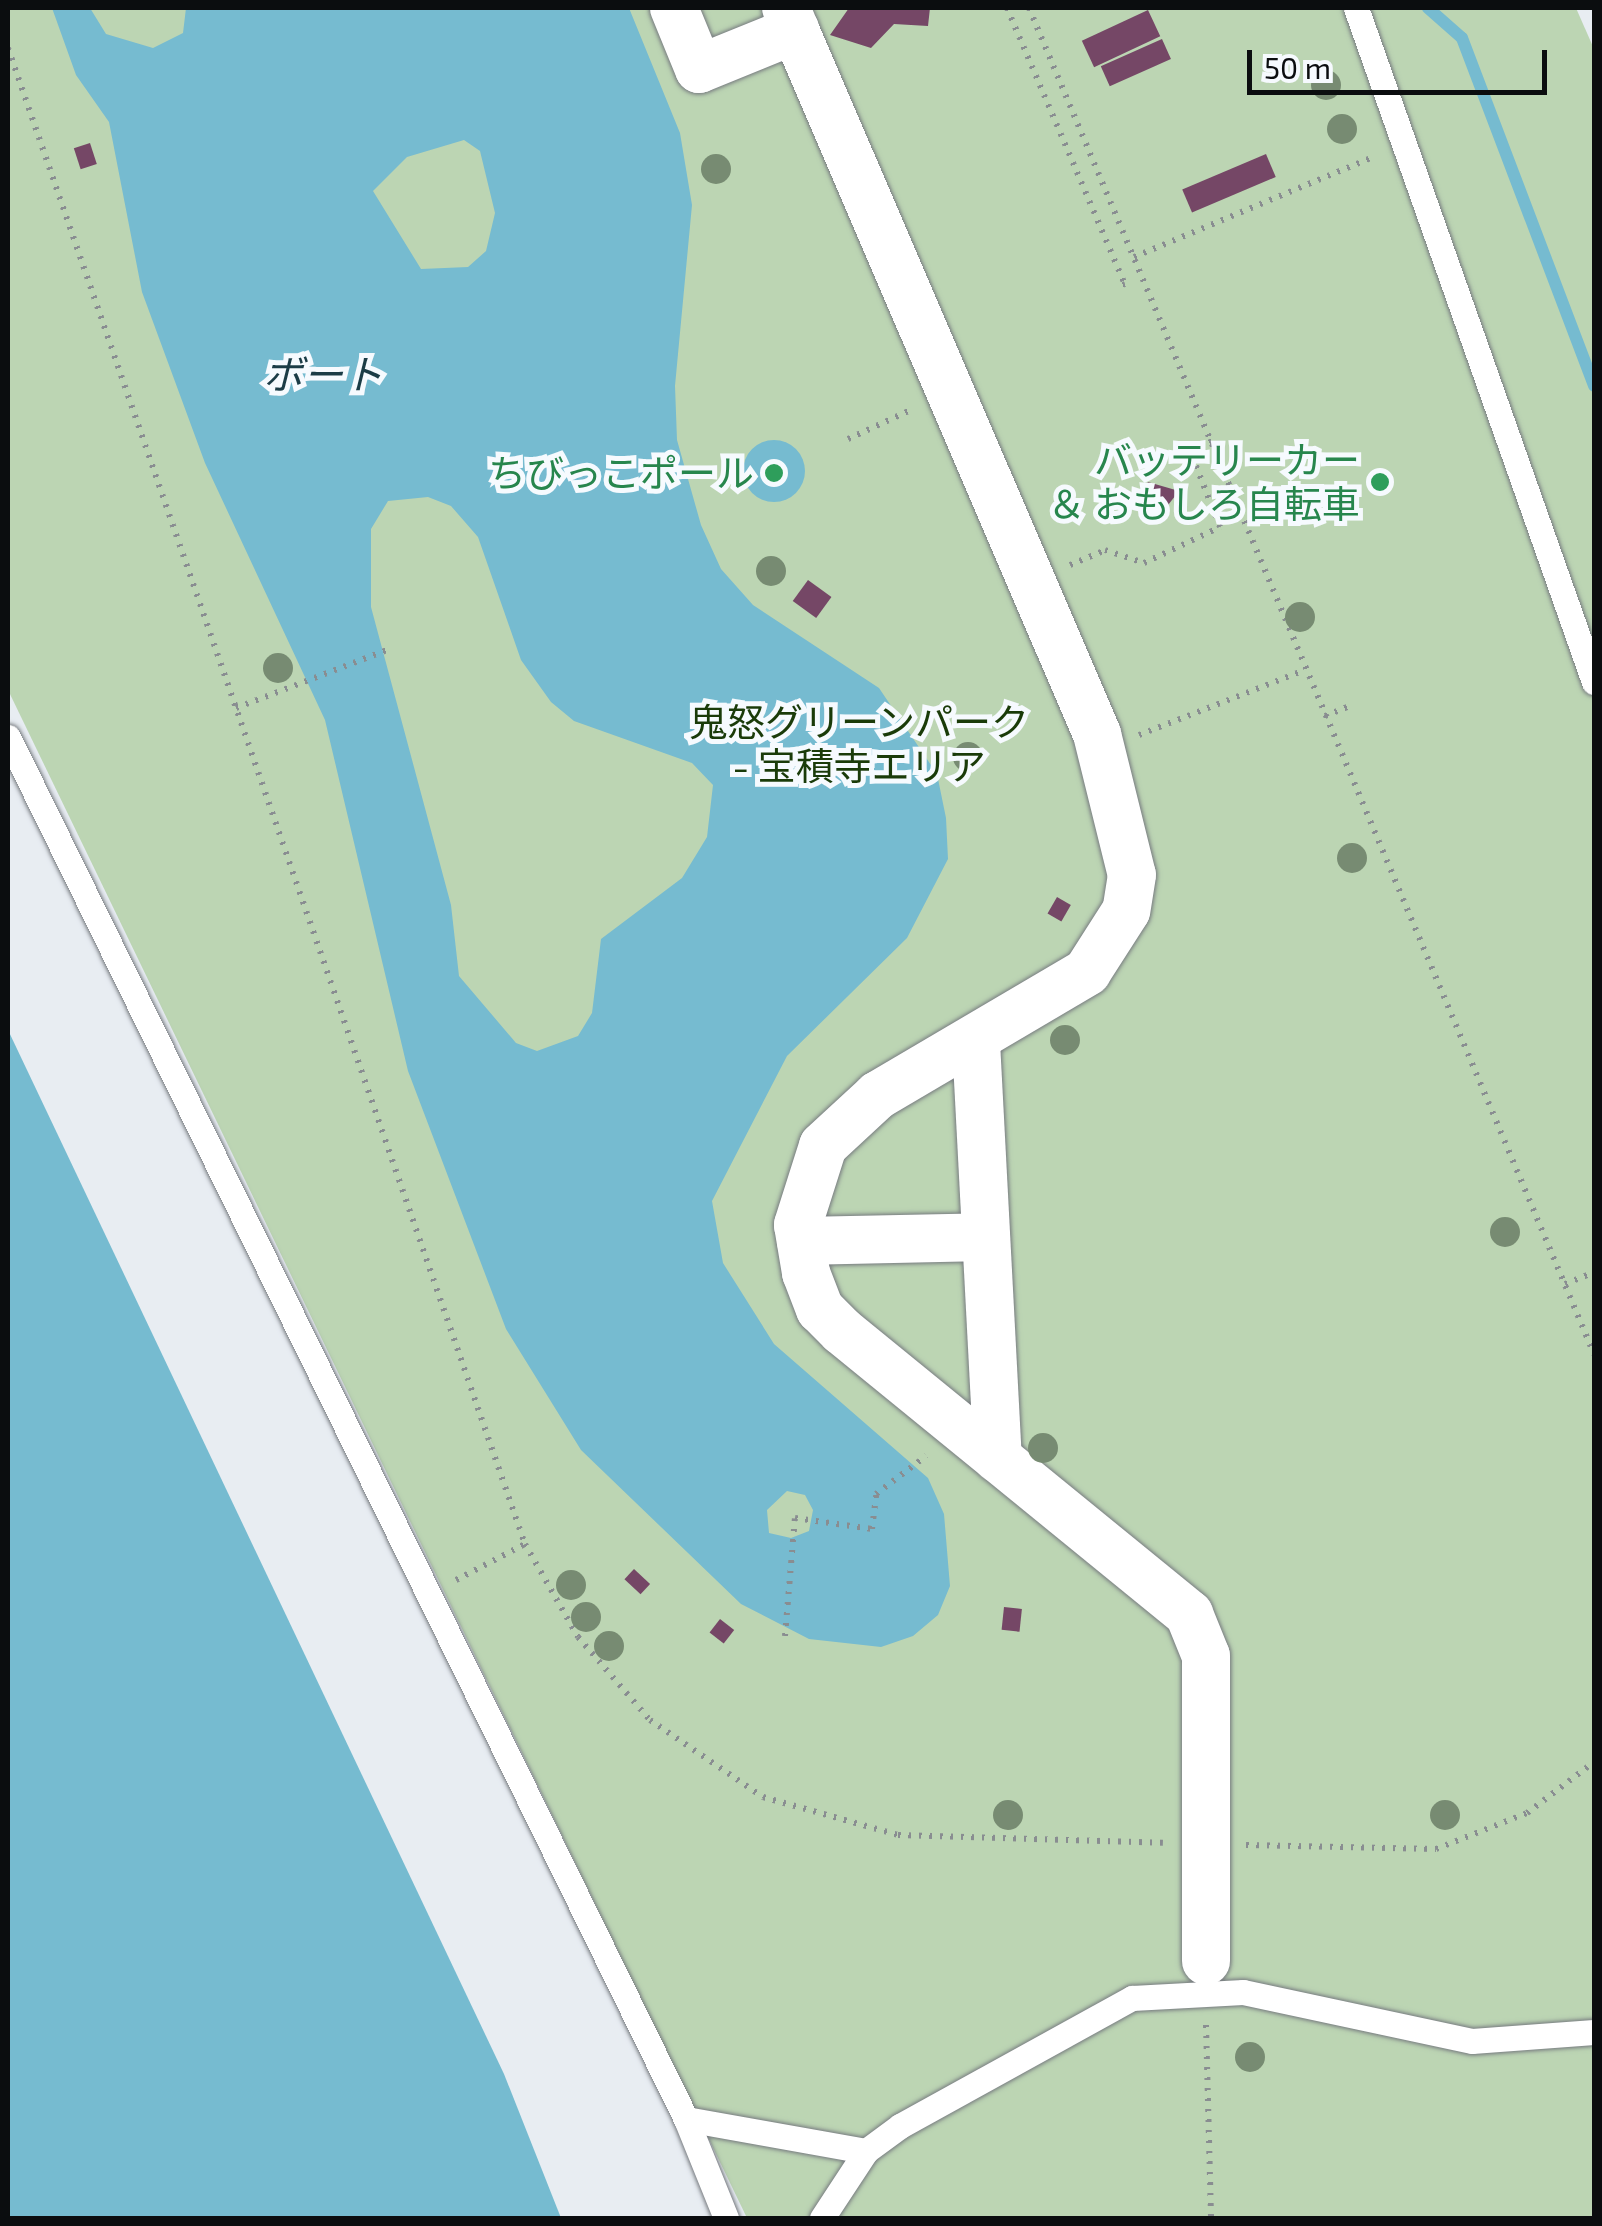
<!DOCTYPE html>
<html>
<head>
<meta charset="utf-8">
<style>
	body { margin:0 }
	#map { position:relative; width:1602px; height:2226px; overflow:hidden; background:#e8edf2; font-family:"Exo 2","Noto Sans JP",sans-serif }
	div>[style] { position:absolute }
	.green>* { inset:0; background:#bcd5b3 }
	.water>* { inset:0; background:#76bbd0 }
	.round { border-radius:50% }
	.stream>* { height:12px; margin:-6px; padding:0 6px; transform-origin:6px; border-radius:6px; background:#76bbd0 }
	.building>* { inset:0; background:#754766; transform-origin:0 0 }
	.path>* { height:6px; margin-top:-3px; transform-origin:0; background:repeating-linear-gradient(90deg,#898d91 0 2.5px,transparent 0 10.5px) }
	.roads { filter:drop-shadow(0 0 2px #777b80) drop-shadow(0 0 2px #777b80) }
	.lane>* { height:25px; margin:-12.5px; padding:0 12.5px; transform-origin:12.5px; border-radius:12.5px; background:#fff }
	.street>* { height:48px; margin:-24px; padding:0 24px; transform-origin:24px; border-radius:24px; background:#fff }
	.trees>* { width:30px; height:30px; margin:-15px; border-radius:50%; background:#778b72 }
	.dots>* { width:28px; height:28px; translate:-50% -50%; box-sizing:border-box; border:5px solid #f6fafe; border-radius:50% }
	span { translate:-50% -50%; white-space:nowrap; text-align:center; line-height:1.15; -webkit-text-stroke:10px #f6fafe; paint-order:stroke }
	.leisure-label { font-size:38px; color:#27864d }
	.right { translate:-100% -50%; text-align:right }
	.park-label { font-size:38px; color:#1a3b09 }
	.water-label { font-size:40px; color:#1b3c46; font-style:italic }
	.frame { position:absolute; inset:0; border:10px solid #0b0d0f; pointer-events:none }
	.scale { position:absolute; left:1247px; top:50px; width:300px; height:45px; box-sizing:border-box; border:5px solid #0b0d0f; border-top:0; padding-left:12px; font-size:30px; line-height:35px; white-space:nowrap; color:#0b0d0f; -webkit-text-stroke:8px #f6fafe; paint-order:stroke }
</style>
</head>
<body>
<div id="map">
	<div class="green">
		<i style="clip-path:polygon(8px 8px,1576px 8px,1594px 49px,1594px 2218px,747px 2218px,8px 690px)"></i>
	</div>
	<div class="water">
		<i style="clip-path:polygon(evenodd,52px 8px,90px 8px,106px 34px,153px 48px,183px 33px,186px 8px,629px 8px,680px 133px,692px 205px,675px 386px,677px 440px,701px 525px,721px 569px,753px 605px,879px 688px,937px 774px,946px 818px,948px 859px,907px 938px,787px 1056px,712px 1201px,723px 1263px,774px 1344px,928px 1478px,944px 1514px,950px 1586px,938px 1615px,913px 1636px,881px 1647px,809px 1639px,741px 1604px,581px 1450px,506px 1329px,408px 1071px,325px 720px,205px 463px,142px 292px,109px 122px,76px 75px,52px 8px,464px 140px,480px 151px,495px 213px,486px 251px,468px 267px,421px 269px,373px 191px,407px 157px,464px 140px,52px 8px,428px 497px,451px 506px,478px 537px,521px 660px,551px 702px,574px 721px,692px 763px,713px 785px,707px 837px,682px 878px,601px 939px,592px 1013px,578px 1036px,537px 1051px,516px 1043px,459px 976px,451px 905px,371px 607px,371px 529px,388px 501px,428px 497px,52px 8px,787px 1491px,805px 1495px,813px 1510px,809px 1531px,791px 1538px,769px 1533px,767px 1510px,787px 1491px)"></i>
		<i class="round" style="left:743px;top:440px;width:62px;height:62px"></i>
		<i style="clip-path:polygon(8px 1030px,504px 2074px,561px 2218px,8px 2218px)"></i>
	</div>
	<div class="stream">
		<i style="left:1428px;top:8px;width:45px;rotate:41.4deg"></i>
		<i style="left:1462px;top:38px;width:372px;rotate:69.2deg"></i>
	</div>
	<div class="building">
		<i style="clip-path:polygon(849px 8px,930px 8px,928px 26px,894px 24px,871px 48px,830px 35px)"></i>
		<i style="left:1148px;top:10px;width:29px;height:73px;rotate:65deg"></i>
		<i style="left:1162px;top:39px;width:22px;height:67px;rotate:66deg"></i>
		<i style="left:90px;top:143px;width:22px;height:17px;rotate:72deg"></i>
		<i style="left:1266px;top:154px;width:25px;height:91px;rotate:67deg"></i>
		<i style="clip-path:polygon(1148px 482px,1179px 491px,1154px 523px,1136px 498px)"></i>
		<i style="left:808px;top:580px;width:29px;height:26px;rotate:36deg"></i>
		<i style="left:1057px;top:897px;width:16px;height:19px;rotate:30deg"></i>
		<i style="left:634px;top:1569px;width:22px;height:14px;rotate:43deg"></i>
		<i style="left:1004px;top:1607px;width:18px;height:23px;rotate:6deg"></i>
		<i style="left:720px;top:1619px;width:18px;height:17px;rotate:38deg"></i>
	</div>
	<div class="path">
		<i style="left:1007px;top:8px;width:300px;rotate:66.9deg"></i>
		<i style="left:1125px;top:284px;width:9px;rotate:162deg"></i>
		<i style="left:1029px;top:8px;width:1460px;rotate:67.23deg"></i>
		<i style="left:8px;top:48px;width:1583px;rotate:70.94deg"></i>
		<i style="left:525px;top:1544px;width:107px;rotate:60.3deg"></i>
		<i style="left:578px;top:1637px;width:110px;rotate:49.1deg"></i>
		<i style="left:650px;top:1720px;width:137px;rotate:34.3deg"></i>
		<i style="left:763px;top:1797px;width:140px;rotate:15.7deg"></i>
		<i style="left:898px;top:1835px;width:265px;rotate:1.7deg"></i>
		<i style="left:1134px;top:257px;width:262px;rotate:-22.7deg"></i>
		<i style="left:848px;top:439px;width:72px;rotate:-24.8deg"></i>
		<i style="left:1070px;top:565px;width:38px;rotate:-23deg"></i>
		<i style="left:1105px;top:550px;width:41px;rotate:18.4deg"></i>
		<i style="left:1144px;top:563px;width:84px;rotate:-25.3deg"></i>
		<i style="left:1220px;top:527px;width:82px;rotate:-111.5deg"></i>
		<i style="left:1190px;top:451px;width:24px;rotate:-24deg"></i>
		<i style="left:236px;top:708px;width:167px;rotate:-21deg"></i>
		<i style="left:1325px;top:716px;width:31px;rotate:-22deg"></i>
		<i style="left:1139px;top:735px;width:178px;rotate:-21.4deg"></i>
		<i style="left:1565px;top:1284px;width:31px;rotate:-22deg"></i>
		<i style="left:456px;top:1580px;width:78px;rotate:-27.6deg"></i>
		<i style="left:785px;top:1636px;width:118px;rotate:-85.2deg"></i>
		<i style="left:795px;top:1518px;width:78px;rotate:8.1deg"></i>
		<i style="left:872px;top:1529px;width:35px;rotate:-83deg"></i>
		<i style="left:876px;top:1494px;width:63px;rotate:-37.2deg"></i>
		<i style="left:1246px;top:1845px;width:190px;rotate:1.2deg"></i>
		<i style="left:1436px;top:1849px;width:98px;rotate:-21.6deg"></i>
		<i style="left:1527px;top:1813px;width:84px;rotate:-37.3deg"></i>
		<i style="left:1206px;top:2025px;width:193px;rotate:88.5deg"></i>
	</div>
	<div class="roads">
		<div class="lane">
			<i style="left:1356px;top:8px;width:715px;rotate:70.55deg"></i>
			<i style="left:8px;top:737px;width:1539px;rotate:63.87deg"></i>
			<i style="left:686px;top:2119px;width:107px;rotate:68deg"></i>
			<i style="left:686px;top:2119px;width:183px;rotate:10.1deg"></i>
			<i style="left:822px;top:2218px;width:80px;rotate:-56.7deg"></i>
			<i style="left:866px;top:2151px;width:42px;rotate:-36.3deg"></i>
			<i style="left:900px;top:2126px;width:265px;rotate:-28.9deg"></i>
			<i style="left:1132px;top:1998px;width:111px;rotate:-3.1deg"></i>
			<i style="left:1243px;top:1992px;width:234px;rotate:12.1deg"></i>
			<i style="left:1472px;top:2041px;width:122px;rotate:-4.2deg"></i>
		</div>
		<div class="street">
			<i style="left:674px;top:8px;width:66px;rotate:67.7deg"></i>
			<i style="left:699px;top:69px;width:104px;rotate:-22.1deg"></i>
			<i style="left:795px;top:30px;width:24px;rotate:-112deg"></i>
			<i style="left:795px;top:30px;width:766px;rotate:66.78deg"></i>
			<i style="left:1097px;top:734px;width:145px;rotate:76.1deg"></i>
			<i style="left:1132px;top:875px;width:36px;rotate:99deg"></i>
			<i style="left:1126px;top:911px;width:72px;rotate:122.6deg"></i>
			<i style="left:1087px;top:972px;width:243px;rotate:149.5deg"></i>
			<i style="left:878px;top:1095px;width:75px;rotate:137.2deg"></i>
			<i style="left:823px;top:1146px;width:83px;rotate:107.6deg"></i>
			<i style="left:798px;top:1225px;width:49px;rotate:80.5deg"></i>
			<i style="left:806px;top:1273px;width:39px;rotate:69deg"></i>
			<i style="left:820px;top:1309px;width:31px;rotate:45deg"></i>
			<i style="left:842px;top:1331px;width:448px;rotate:39.2deg"></i>
			<i style="left:1189px;top:1614px;width:45px;rotate:68deg"></i>
			<i style="left:1206px;top:1656px;width:305px;rotate:90deg"></i>
			<i style="left:976px;top:1042px;width:417px;rotate:87deg"></i>
			<i style="left:801px;top:1241px;width:185px;rotate:-1.2deg"></i>
		</div>
	</div>
	<div class="trees">
		<i style="left:1326px;top:85px"></i>
		<i style="left:1342px;top:129px"></i>
		<i style="left:716px;top:169px"></i>
		<i style="left:771px;top:571px"></i>
		<i style="left:1300px;top:617px"></i>
		<i style="left:278px;top:668px"></i>
		<i style="left:968px;top:757px"></i>
		<i style="left:1352px;top:858px"></i>
		<i style="left:1065px;top:1040px"></i>
		<i style="left:1505px;top:1232px"></i>
		<i style="left:1043px;top:1448px"></i>
		<i style="left:571px;top:1585px"></i>
		<i style="left:586px;top:1617px"></i>
		<i style="left:609px;top:1646px"></i>
		<i style="left:1008px;top:1815px"></i>
		<i style="left:1445px;top:1815px"></i>
		<i style="left:1250px;top:2057px"></i>
	</div>
	<div class="dots">
		<i style="left:774px;top:473px;background:#2e9e5b"></i>
		<i style="left:1380px;top:482px;background:#2e9e5b"></i>
	</div>
	<div class="leisure-label">
		<span class="right" style="left:1360px;top:482px">バッテリーカー<br>＆ おもしろ自転車</span>
		<span class="right" style="left:754px;top:473px">ちびっこポール</span>
	</div>
	<div class="park-label">
		<span style="left:859px;top:744px">鬼怒グリーンパーク<br>- 宝積寺エリア</span>
	</div>
	<div class="water-label">
		<span style="left:323px;top:373px">ボート</span>
	</div>
	<div class="frame"></div>
	<div class="scale">50 m</div>
</div>
</body>
</html>
